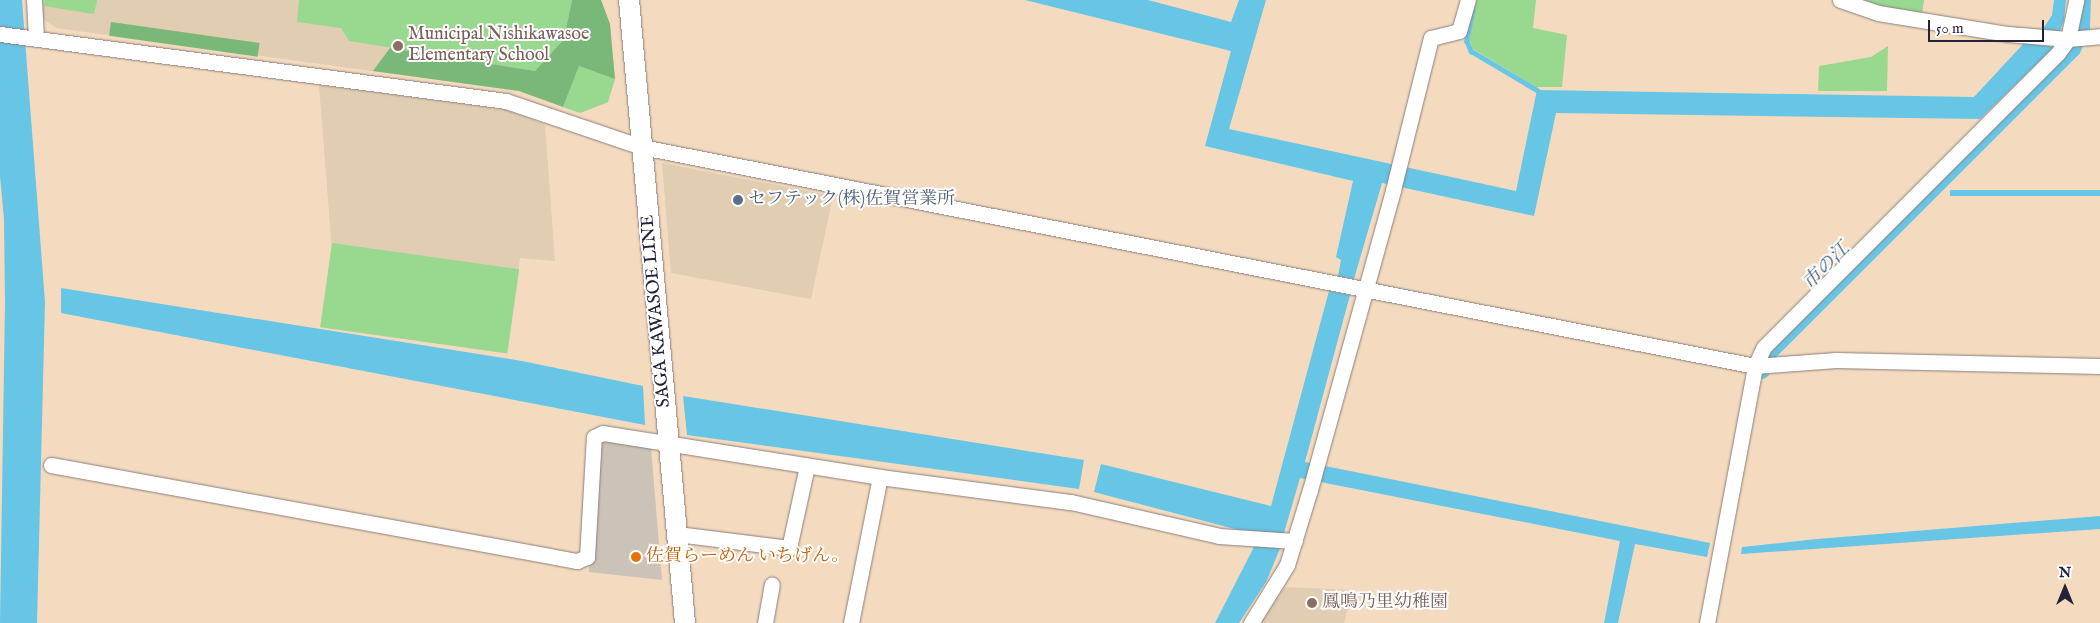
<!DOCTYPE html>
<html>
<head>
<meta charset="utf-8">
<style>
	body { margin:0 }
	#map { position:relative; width:2100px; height:623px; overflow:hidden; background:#f4dbbf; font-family:"IM FELL English","Noto Serif JP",serif }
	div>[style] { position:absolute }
	.built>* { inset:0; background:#e0cdb2 }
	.industrial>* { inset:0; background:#cbc3b8 }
	.green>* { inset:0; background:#98d88f; transform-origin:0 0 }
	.forest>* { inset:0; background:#7ab87a; transform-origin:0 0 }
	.water>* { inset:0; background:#67c5e5; transform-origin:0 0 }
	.stream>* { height:4.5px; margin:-2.25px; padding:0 2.25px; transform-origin:2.25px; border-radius:2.25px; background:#67c5e5 }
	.canal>* { height:16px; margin:-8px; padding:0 8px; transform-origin:8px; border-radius:8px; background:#67c5e5 }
	.roads { filter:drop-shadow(0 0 1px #8b7e7d) drop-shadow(0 0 1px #8b7e7d) }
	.minor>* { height:15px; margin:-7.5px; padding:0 7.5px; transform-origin:7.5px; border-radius:7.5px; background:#fff }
	.major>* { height:20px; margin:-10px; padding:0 10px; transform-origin:10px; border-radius:10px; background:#fff }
	.dots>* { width:14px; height:14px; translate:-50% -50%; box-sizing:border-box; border:2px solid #fff; border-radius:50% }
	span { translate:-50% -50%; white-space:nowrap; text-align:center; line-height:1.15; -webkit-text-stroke:4px #fff; paint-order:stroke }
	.education-label { font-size:18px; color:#785e54 }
	.left { translate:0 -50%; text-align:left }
	.service-label { font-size:18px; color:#4e5e75 }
	.street-label { font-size:18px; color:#22223b }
	.food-label { font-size:18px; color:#c56008 }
	.water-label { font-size:19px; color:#3a5b76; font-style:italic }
	.north { position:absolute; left:2040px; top:563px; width:50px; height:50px; -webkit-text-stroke:4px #fff; paint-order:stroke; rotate:0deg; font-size:14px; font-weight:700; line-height:20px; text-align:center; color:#22223b }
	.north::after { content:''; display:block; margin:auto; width:18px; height:22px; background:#22223b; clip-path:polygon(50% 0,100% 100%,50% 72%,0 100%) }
	.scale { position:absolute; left:1928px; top:20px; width:116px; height:22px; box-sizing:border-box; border:2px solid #22223b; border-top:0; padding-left:6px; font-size:15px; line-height:18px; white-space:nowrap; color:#22223b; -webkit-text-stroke:4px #fff; paint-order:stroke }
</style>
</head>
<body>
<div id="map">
	<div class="built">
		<i style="clip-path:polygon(38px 0,601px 0,610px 24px,615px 79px,608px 102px,580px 113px,519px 91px,56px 28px,39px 16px)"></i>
		<i style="clip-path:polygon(319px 85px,506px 110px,545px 125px,555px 261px,520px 258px,506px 352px,338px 328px)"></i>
		<i style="clip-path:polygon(662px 163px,833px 196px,811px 299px,671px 273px)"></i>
		<i style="clip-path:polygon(1285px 587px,1352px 590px,1344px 623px,1257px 623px)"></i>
	</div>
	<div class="industrial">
		<i style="clip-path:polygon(598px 435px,651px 448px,662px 580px,589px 572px)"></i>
	</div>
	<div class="green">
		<i style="clip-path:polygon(45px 0,97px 0,94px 14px,44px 6px)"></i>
		<i style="clip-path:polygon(299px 0,572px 0,564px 39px,535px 71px,349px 41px,341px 28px,297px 22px)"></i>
		<i style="clip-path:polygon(1473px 0,1536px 0,1533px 28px,1567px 35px,1562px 87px,1536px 87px,1473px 49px,1467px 33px)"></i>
		<i style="clip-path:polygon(1855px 0,1924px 0,1922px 15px)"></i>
		<i style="clip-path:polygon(1888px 46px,1887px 91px,1818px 91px,1819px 66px,1871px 57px)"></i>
		<i style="clip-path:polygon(579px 66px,615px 79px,608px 102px,580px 113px,563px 107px)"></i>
		<i style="left:332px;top:243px;width:189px;height:85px;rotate:8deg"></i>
	</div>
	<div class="forest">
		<i style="clip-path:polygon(572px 0,601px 0,610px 24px,615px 79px,579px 66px,563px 107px,519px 91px,373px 71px,390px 48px,535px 71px,564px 39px)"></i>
		<i style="left:111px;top:22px;width:150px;height:14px;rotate:8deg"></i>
	</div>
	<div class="water">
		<i style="clip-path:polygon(0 0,22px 0,45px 302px,37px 623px,0 623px,5px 303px,4px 219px,0 176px)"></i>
		<i style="clip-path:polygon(1025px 0,1148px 0,1231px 22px,1239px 0,1266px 0,1229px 129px,1516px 191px,1537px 90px,1974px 97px,2025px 42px,2054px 47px,1980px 119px,1556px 113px,1534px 216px,1382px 183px,1354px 279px,1338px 276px,1341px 260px,1336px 257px,1353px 181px,1205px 146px,1231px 51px)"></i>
		<i style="clip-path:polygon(2054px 0,2066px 0,2064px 20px,2059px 34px,2041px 32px,2052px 15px)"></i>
		<i style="left:2100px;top:190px;width:6px;height:150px;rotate:90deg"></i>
		<i style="clip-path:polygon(61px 288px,522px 361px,643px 386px,645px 425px,61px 313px)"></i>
		<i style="clip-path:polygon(1329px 291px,1350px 295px,1305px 462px,1710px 543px,1707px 557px,1635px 544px,1618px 623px,1604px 623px,1620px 541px,1300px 478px,1284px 533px,1250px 533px,1094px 492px,1101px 464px,1271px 506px)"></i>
		<i style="clip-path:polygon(683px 396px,1084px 460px,1079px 489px,687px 435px)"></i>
		<i style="clip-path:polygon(2100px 516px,2100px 529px,1741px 554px,1742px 547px,1817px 539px)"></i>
		<i style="clip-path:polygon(1255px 545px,1281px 546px,1266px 582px,1239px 623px,1215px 623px)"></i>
	</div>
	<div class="stream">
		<i style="left:1473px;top:9px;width:33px;rotate:101deg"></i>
		<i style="left:1467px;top:41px;width:11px;rotate:68deg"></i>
		<i style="left:1471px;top:51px;width:77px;rotate:30.6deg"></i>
	</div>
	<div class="canal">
		<i style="left:1762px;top:371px;width:19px;rotate:-69deg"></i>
		<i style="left:1769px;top:353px;width:430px;rotate:-45deg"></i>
		<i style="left:2073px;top:49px;width:24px;rotate:-68deg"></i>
		<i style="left:2082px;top:27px;width:27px;rotate:-88deg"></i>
	</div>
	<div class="roads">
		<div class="minor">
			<i style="left:34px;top:0;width:38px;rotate:87deg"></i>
			<i style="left:1840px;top:0;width:40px;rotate:18.9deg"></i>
			<i style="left:1878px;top:13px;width:132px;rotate:9.2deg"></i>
			<i style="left:2008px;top:34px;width:60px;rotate:4.8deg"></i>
			<i style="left:2068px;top:39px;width:32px;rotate:-5deg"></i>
			<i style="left:0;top:34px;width:510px;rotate:7.54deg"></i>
			<i style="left:506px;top:101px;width:144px;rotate:18.7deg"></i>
			<i style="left:642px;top:147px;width:1134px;rotate:11.13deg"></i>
			<i style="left:1755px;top:366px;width:81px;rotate:-4.2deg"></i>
			<i style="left:1836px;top:360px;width:264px;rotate:1.3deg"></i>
			<i style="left:51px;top:465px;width:535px;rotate:10.34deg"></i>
			<i style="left:577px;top:561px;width:11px;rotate:-22deg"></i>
			<i style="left:587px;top:557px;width:120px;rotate:-86.7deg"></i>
			<i style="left:594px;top:437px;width:10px;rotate:-24deg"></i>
			<i style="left:603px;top:433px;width:280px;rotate:9deg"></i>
			<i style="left:880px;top:477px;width:193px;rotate:7.5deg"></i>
			<i style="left:1071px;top:502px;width:152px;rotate:12.9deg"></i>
			<i style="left:1219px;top:536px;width:76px;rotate:3.8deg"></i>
			<i style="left:677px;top:534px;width:113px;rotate:7.1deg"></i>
			<i style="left:789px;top:548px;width:84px;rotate:-77.6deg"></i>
			<i style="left:765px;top:623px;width:39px;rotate:-80deg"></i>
			<i style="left:851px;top:623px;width:149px;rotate:-78.8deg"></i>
			<i style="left:1251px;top:623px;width:68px;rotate:-58.2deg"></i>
			<i style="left:1287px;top:565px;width:78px;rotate:-73deg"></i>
			<i style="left:1310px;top:490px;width:311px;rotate:-74.5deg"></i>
			<i style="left:1393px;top:190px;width:157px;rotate:-76deg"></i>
			<i style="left:1431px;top:38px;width:29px;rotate:-14deg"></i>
			<i style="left:1459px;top:31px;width:32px;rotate:-74deg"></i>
			<i style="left:1707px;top:623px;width:261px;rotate:-79.4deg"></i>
			<i style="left:1755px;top:366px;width:21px;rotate:-65deg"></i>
			<i style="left:1764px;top:347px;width:416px;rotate:-45deg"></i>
			<i style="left:2058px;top:53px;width:17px;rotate:-54deg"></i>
			<i style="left:2068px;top:39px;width:40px;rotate:-78deg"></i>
		</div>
		<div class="major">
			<i style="left:629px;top:0;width:626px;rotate:84.86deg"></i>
		</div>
	</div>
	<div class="dots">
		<i style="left:398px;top:46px;background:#8d6e63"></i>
		<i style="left:738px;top:200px;background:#5c6f8a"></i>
		<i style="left:636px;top:557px;background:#e8710a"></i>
		<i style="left:1312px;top:603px;background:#8d6e63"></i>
	</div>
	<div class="education-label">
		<span class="left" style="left:408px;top:46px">Municipal Nishikawasoe<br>Elementary School</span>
		<span class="left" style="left:1322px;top:603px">鳳鳴乃里幼稚園</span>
	</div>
	<div class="service-label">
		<span class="left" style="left:748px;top:200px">セフテック(株)佐賀営業所</span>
	</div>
	<div class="street-label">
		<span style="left:657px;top:311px;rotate:-95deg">SAGA KAWASOE LINE</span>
	</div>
	<div class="food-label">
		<span class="left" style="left:646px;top:557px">佐賀らーめん いちげん。</span>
	</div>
	<div class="water-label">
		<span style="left:1827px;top:267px;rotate:-45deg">市の江</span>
	</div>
	<div class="north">N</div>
	<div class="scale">50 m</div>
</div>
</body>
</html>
